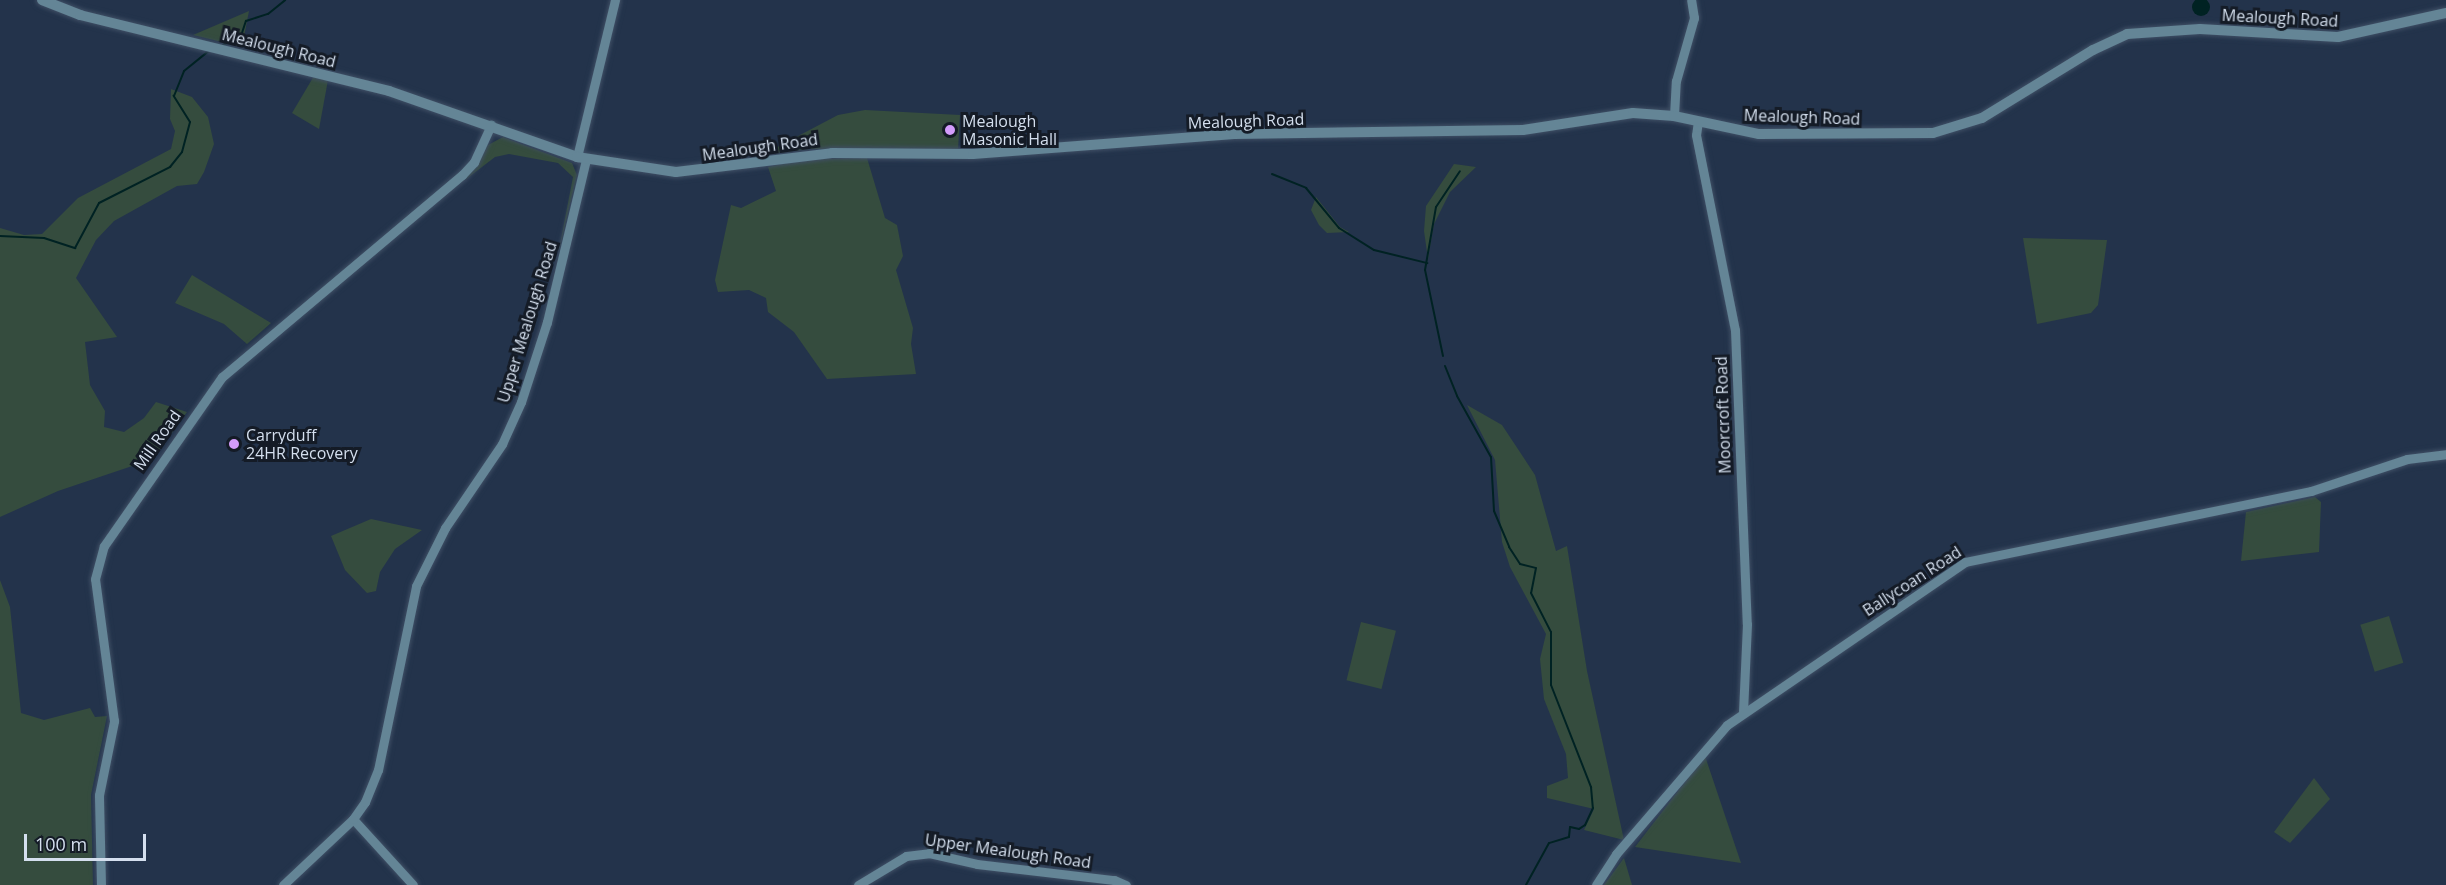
<!DOCTYPE html>
<html>
<head>
<meta charset="utf-8">
<style>
	body { margin:0 }
	#map { position:relative; width:2446px; height:885px; overflow:hidden; background:#23334b; font-family:"Open Sans",sans-serif }
	div>[style] { position:absolute }
	.green>* { inset:0; background:#354c3e; transform-origin:0 0 }
	.water>* { inset:0; background:#002223 }
	.round { border-radius:50% }
	.stream>* { height:2px; margin:-1px; padding:0 1px; transform-origin:1px; border-radius:1px; background:#002223 }
	.roads { filter:drop-shadow(0 0 2px #3f4f65) drop-shadow(0 0 2px #3f4f65) }
	.minor>* { height:9px; margin:-4.5px; padding:0 4.5px; transform-origin:4.5px; border-radius:4.5px; background:#648596 }
	.tertiary>* { height:10px; margin:-5px; padding:0 5px; transform-origin:5px; border-radius:5px; background:#648596 }
	.dots>* { width:16px; height:16px; translate:-50% -50%; box-sizing:border-box; border:3px solid #141b26; border-radius:50% }
	span { translate:-50% -50%; white-space:nowrap; text-align:center; line-height:1.15; -webkit-text-stroke:6px #141b26; paint-order:stroke }
	.street-label { font-size:16px; color:#d4dfee }
	.poi-label { font-size:16px; color:#d4dfee }
	.left { translate:0 -50%; text-align:left }
	.scale { position:absolute; left:24px; top:834px; width:122px; height:27px; box-sizing:border-box; border:3px solid #d4dfee; border-top:0; padding-left:8px; font-size:18px; line-height:21px; white-space:nowrap; color:#d4dfee; -webkit-text-stroke:4px #141b26; paint-order:stroke }
</style>
</head>
<body>
<div id="map">
	<div class="green">
		<i style="clip-path:polygon(249px 11px,242px 47px,193px 35px)"></i>
		<i style="clip-path:polygon(314px 76px,328px 80px,319px 129px,292px 113px)"></i>
		<i style="clip-path:polygon(171px 89px,192px 97px,208px 117px,214px 144px,204px 172px,197px 184px,177px 186px,114px 221px,96px 240px,76px 278px,117px 337px,85px 342px,90px 385px,105px 411px,104px 427px,124px 432px,144px 418px,156px 402px,187px 412px,153px 459px,58px 491px,0 517px,0 228px,24px 235px,42px 234px,78px 198px,171px 149px,175px 131px,170px 119px)"></i>
		<i style="clip-path:polygon(865px 110px,960px 115px,958px 150px,810px 149px,762px 155px,838px 115px)"></i>
		<i style="clip-path:polygon(503px 137px,572px 163px,577px 175px,558px 255px,573px 177px,558px 163px,509px 154px,495px 157px,465px 180px,488px 145px)"></i>
		<i style="clip-path:polygon(867px 158px,885px 218px,897px 225px,903px 256px,896px 270px,913px 328px,911px 344px,916px 374px,827px 379px,794px 332px,768px 312px,766px 298px,749px 290px,718px 292px,715px 280px,731px 205px,741px 208px,776px 191px,768px 167px,803px 159px)"></i>
		<i style="clip-path:polygon(1454px 164px,1476px 167px,1450px 192px,1434px 224px,1428px 259px,1424px 231px,1426px 206px)"></i>
		<i style="clip-path:polygon(1316px 197px,1340px 227px,1349px 232px,1327px 233px,1319px 225px,1311px 210px)"></i>
		<i style="clip-path:polygon(2023px 238px,2107px 240px,2098px 305px,2091px 313px,2037px 324px)"></i>
		<i style="clip-path:polygon(192px 275px,271px 323px,247px 344px,224px 324px,175px 303px)"></i>
		<i style="clip-path:polygon(1467px 405px,1502px 425px,1535px 475px,1556px 551px,1567px 546px,1587px 671px,1624px 840px,1584px 830px,1594px 809px,1547px 798px,1547px 786px,1568px 778px,1566px 754px,1544px 699px,1540px 659px,1546px 634px,1510px 567px,1502px 542px,1495px 460px)"></i>
		<i style="clip-path:polygon(2315px 497px,2321px 502px,2319px 552px,2241px 561px,2246px 512px)"></i>
		<i style="clip-path:polygon(371px 519px,422px 530px,395px 549px,380px 572px,376px 591px,367px 593px,345px 570px,331px 536px)"></i>
		<i style="clip-path:polygon(0 580px,10px 607px,21px 713px,44px 720px,90px 708px,95px 717px,107px 716px,91px 795px,93px 885px,0 885px)"></i>
		<i style="left:2389px;top:616px;width:49px;height:30px;rotate:73deg"></i>
		<i style="left:1361px;top:622px;width:36px;height:60px;rotate:14deg"></i>
		<i style="clip-path:polygon(1705px 756px,1741px 863px,1635px 847px)"></i>
		<i style="clip-path:polygon(2314px 778px,2330px 799px,2290px 843px,2274px 832px)"></i>
		<i style="clip-path:polygon(1624px 858px,1632px 885px,1604px 885px)"></i>
	</div>
	<div class="water">
		<i class="round" style="left:2192px;top:-2px;width:18px;height:18px"></i>
	</div>
	<div class="stream">
		<i style="left:223px;top:45px;width:20px;rotate:-27deg"></i>
		<i style="left:241px;top:36px;width:16px;rotate:-72deg"></i>
		<i style="left:246px;top:21px;width:23px;rotate:-18deg"></i>
		<i style="left:268px;top:14px;width:22px;rotate:-39deg"></i>
		<i style="left:1272px;top:174px;width:37px;rotate:22deg"></i>
		<i style="left:1306px;top:188px;width:52px;rotate:50.5deg"></i>
		<i style="left:1339px;top:228px;width:41px;rotate:32.2deg"></i>
		<i style="left:1374px;top:250px;width:55px;rotate:13.8deg"></i>
		<i style="left:0;top:236px;width:44px;rotate:2.6deg"></i>
		<i style="left:44px;top:238px;width:33px;rotate:18deg"></i>
		<i style="left:75px;top:248px;width:51px;rotate:-61.9deg"></i>
		<i style="left:99px;top:203px;width:80px;rotate:-26.9deg"></i>
		<i style="left:170px;top:167px;width:19px;rotate:-51deg"></i>
		<i style="left:182px;top:152px;width:31px;rotate:-75deg"></i>
		<i style="left:190px;top:122px;width:31px;rotate:-122deg"></i>
		<i style="left:174px;top:96px;width:27px;rotate:-68deg"></i>
		<i style="left:184px;top:71px;width:32px;rotate:-39deg"></i>
		<i style="left:1443px;top:356px;width:88px;rotate:-101.8deg"></i>
		<i style="left:1425px;top:270px;width:64px;rotate:-80.1deg"></i>
		<i style="left:1436px;top:207px;width:43px;rotate:-56.3deg"></i>
		<i style="left:1445px;top:366px;width:32px;rotate:68deg"></i>
		<i style="left:1457px;top:396px;width:70px;rotate:60.9deg"></i>
		<i style="left:1491px;top:457px;width:54px;rotate:86.8deg"></i>
		<i style="left:1494px;top:511px;width:39px;rotate:67deg"></i>
		<i style="left:1509px;top:547px;width:20px;rotate:57deg"></i>
		<i style="left:1520px;top:564px;width:16px;rotate:14deg"></i>
		<i style="left:1536px;top:568px;width:25px;rotate:101deg"></i>
		<i style="left:1531px;top:593px;width:44px;rotate:62.9deg"></i>
		<i style="left:1551px;top:632px;width:53px;rotate:90deg"></i>
		<i style="left:1551px;top:685px;width:110px;rotate:68.6deg"></i>
		<i style="left:1591px;top:787px;width:21px;rotate:85deg"></i>
		<i style="left:1593px;top:808px;width:19px;rotate:115deg"></i>
		<i style="left:1585px;top:825px;width:7px;rotate:146deg"></i>
		<i style="left:1579px;top:829px;width:9px;rotate:-167deg"></i>
		<i style="left:1570px;top:827px;width:10px;rotate:96deg"></i>
		<i style="left:1569px;top:837px;width:21px;rotate:163deg"></i>
		<i style="left:1549px;top:843px;width:48px;rotate:118.7deg"></i>
	</div>
	<div class="roads">
		<div class="minor">
			<i style="left:1674px;top:116px;width:35px;rotate:-87deg"></i>
			<i style="left:1676px;top:81px;width:66px;rotate:-74.1deg"></i>
			<i style="left:1694px;top:18px;width:18px;rotate:-99deg"></i>
			<i style="left:1698px;top:121px;width:14px;rotate:98deg"></i>
			<i style="left:1696px;top:135px;width:199px;rotate:78.7deg"></i>
			<i style="left:1735px;top:330px;width:294px;rotate:87.7deg"></i>
			<i style="left:1747px;top:624px;width:87px;rotate:92.6deg"></i>
			<i style="left:577px;top:157px;width:162px;rotate:-76.4deg"></i>
			<i style="left:353px;top:819px;width:89px;rotate:47.7deg"></i>
			<i style="left:101px;top:885px;width:90px;rotate:-91.3deg"></i>
			<i style="left:99px;top:795px;width:76px;rotate:-78.5deg"></i>
			<i style="left:114px;top:721px;width:143px;rotate:-97.6deg"></i>
			<i style="left:95px;top:579px;width:34px;rotate:-75deg"></i>
			<i style="left:104px;top:546px;width:206px;rotate:-55.1deg"></i>
			<i style="left:222px;top:377px;width:314px;rotate:-40.1deg"></i>
			<i style="left:462px;top:175px;width:18px;rotate:-47deg"></i>
			<i style="left:474px;top:162px;width:41px;rotate:-65.3deg"></i>
			<i style="left:283px;top:885px;width:96px;rotate:-43.3deg"></i>
			<i style="left:353px;top:819px;width:21px;rotate:-55deg"></i>
			<i style="left:365px;top:802px;width:35px;rotate:-68deg"></i>
			<i style="left:378px;top:770px;width:188px;rotate:-78.3deg"></i>
			<i style="left:416px;top:586px;width:65px;rotate:-63.4deg"></i>
			<i style="left:445px;top:528px;width:102px;rotate:-55.8deg"></i>
			<i style="left:502px;top:444px;width:46px;rotate:-65.7deg"></i>
			<i style="left:521px;top:402px;width:84px;rotate:-72deg"></i>
			<i style="left:547px;top:322px;width:168px;rotate:-76.5deg"></i>
			<i style="left:858px;top:885px;width:56px;rotate:-31.1deg"></i>
			<i style="left:906px;top:856px;width:23px;rotate:-7deg"></i>
			<i style="left:929px;top:853px;width:49px;rotate:12.9deg"></i>
			<i style="left:977px;top:864px;width:138px;rotate:6.7deg"></i>
			<i style="left:1114px;top:880px;width:13px;rotate:23deg"></i>
			<i style="left:1596px;top:885px;width:37px;rotate:-57deg"></i>
			<i style="left:1616px;top:854px;width:170px;rotate:-49.3deg"></i>
			<i style="left:1727px;top:725px;width:288px;rotate:-34.4deg"></i>
			<i style="left:1965px;top:562px;width:353px;rotate:-11.6deg"></i>
			<i style="left:2311px;top:491px;width:101px;rotate:-18.4deg"></i>
			<i style="left:2407px;top:459px;width:39px;rotate:-7deg"></i>
		</div>
		<div class="tertiary">
			<i style="left:42px;top:0;width:41px;rotate:21.5deg"></i>
			<i style="left:80px;top:15px;width:318px;rotate:13.8deg"></i>
			<i style="left:389px;top:91px;width:199px;rotate:19.3deg"></i>
			<i style="left:577px;top:157px;width:100px;rotate:8.6deg"></i>
			<i style="left:676px;top:172px;width:157px;rotate:-6.9deg"></i>
			<i style="left:832px;top:153px;width:141px;rotate:0.4deg"></i>
			<i style="left:973px;top:154px;width:262px;rotate:-4.4deg"></i>
			<i style="left:1234px;top:134px;width:289px;rotate:-0.8deg"></i>
			<i style="left:1523px;top:130px;width:111px;rotate:-8.8deg"></i>
			<i style="left:1633px;top:113px;width:41px;rotate:4.2deg"></i>
			<i style="left:1674px;top:116px;width:87px;rotate:12deg"></i>
			<i style="left:1759px;top:134px;width:174px;rotate:-0.3deg"></i>
			<i style="left:1933px;top:133px;width:51px;rotate:-17deg"></i>
			<i style="left:1982px;top:118px;width:130px;rotate:-31.5deg"></i>
			<i style="left:2093px;top:50px;width:38px;rotate:-25deg"></i>
			<i style="left:2127px;top:34px;width:73px;rotate:-3.9deg"></i>
			<i style="left:2200px;top:29px;width:138px;rotate:3.3deg"></i>
			<i style="left:2338px;top:37px;width:111px;rotate:-12.5deg"></i>
		</div>
	</div>
	<div class="dots">
		<i style="left:950px;top:130px;background:#d39cfc"></i>
		<i style="left:234px;top:444px;background:#d39cfc"></i>
	</div>
	<div class="street-label">
		<span style="left:2280px;top:18px;rotate:3deg">Mealough Road</span>
		<span style="left:279px;top:48px;rotate:14deg">Mealough Road</span>
		<span style="left:1802px;top:117px;rotate:2deg">Mealough Road</span>
		<span style="left:1246px;top:121px;rotate:-2deg">Mealough Road</span>
		<span style="left:760px;top:147px;rotate:-8deg">Mealough Road</span>
		<span style="left:527px;top:322px;rotate:-73deg">Upper Mealough Road</span>
		<span style="left:1723px;top:415px;rotate:-92deg">Moorcroft Road</span>
		<span style="left:157px;top:440px;rotate:-55deg">Mill Road</span>
		<span style="left:1912px;top:581px;rotate:-33deg">Ballycoan Road</span>
		<span style="left:1008px;top:851px;rotate:8deg">Upper Mealough Road</span>
	</div>
	<div class="poi-label">
		<span class="left" style="left:962px;top:130px">Mealough<br>Masonic Hall</span>
		<span class="left" style="left:246px;top:444px">Carryduff<br>24HR Recovery</span>
	</div>
	<div class="scale">100 m</div>
</div>
</body>
</html>
